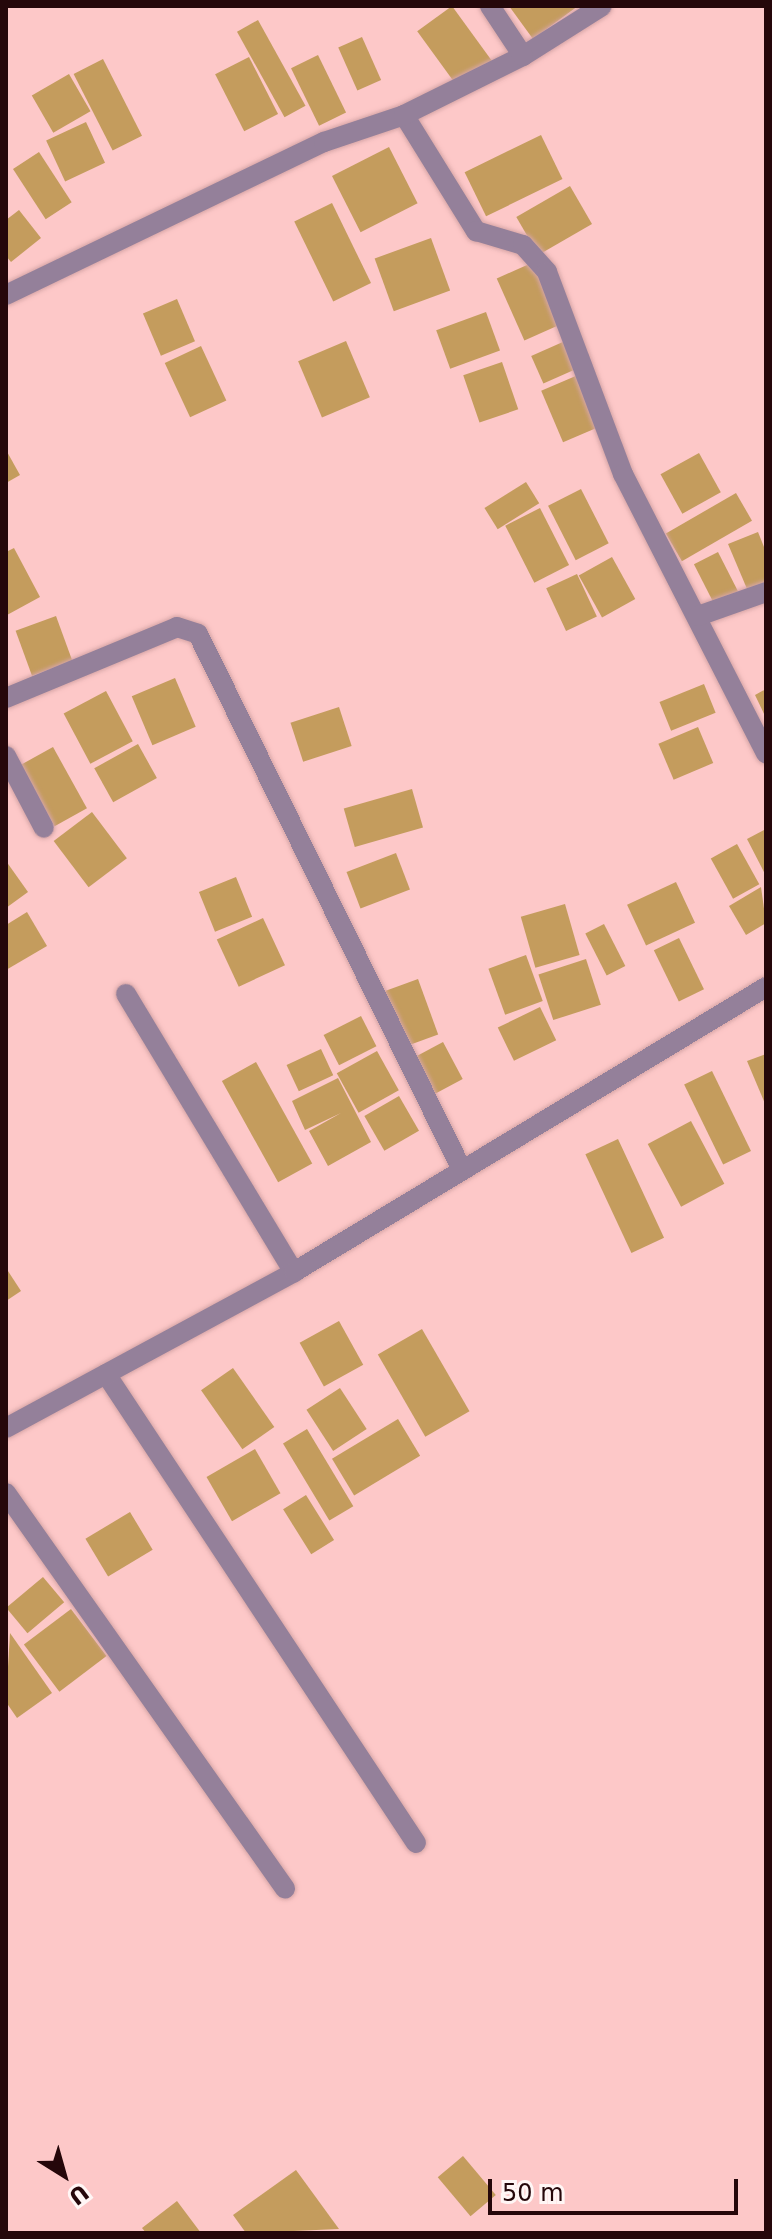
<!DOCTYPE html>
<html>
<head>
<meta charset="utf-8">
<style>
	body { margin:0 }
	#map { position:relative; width:772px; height:2239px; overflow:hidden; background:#fdc8c8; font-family:"DejaVu Sans",sans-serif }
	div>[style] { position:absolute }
	.building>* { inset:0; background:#c49c5d; transform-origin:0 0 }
	.roads { filter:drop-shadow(0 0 2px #d6a5a6) drop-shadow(0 0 2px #d6a5a6) }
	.minor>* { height:20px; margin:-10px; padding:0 10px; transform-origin:10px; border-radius:10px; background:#94809a }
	span { translate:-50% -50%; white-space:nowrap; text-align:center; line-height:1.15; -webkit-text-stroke:6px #fff6f5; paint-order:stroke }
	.frame { position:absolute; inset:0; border:8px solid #25070a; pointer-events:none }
	.north { position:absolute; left:24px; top:2135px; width:80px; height:80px; -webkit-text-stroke:6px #fff6f5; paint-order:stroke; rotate:143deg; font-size:22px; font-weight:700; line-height:32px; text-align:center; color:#25070a }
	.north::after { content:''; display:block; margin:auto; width:28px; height:36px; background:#25070a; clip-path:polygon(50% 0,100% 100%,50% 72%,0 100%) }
	.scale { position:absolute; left:488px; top:2179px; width:250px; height:36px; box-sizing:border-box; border:4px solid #25070a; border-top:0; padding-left:10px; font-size:24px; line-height:28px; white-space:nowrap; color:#25070a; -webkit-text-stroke:6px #fff6f5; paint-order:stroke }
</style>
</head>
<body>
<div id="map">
	<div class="building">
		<i style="left:452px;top:6px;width:69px;height:43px;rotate:54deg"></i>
		<i style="clip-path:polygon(509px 6px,578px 6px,533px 39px)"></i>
		<i style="left:258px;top:20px;width:98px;height:24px;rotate:61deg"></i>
		<i style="left:362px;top:37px;width:47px;height:26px;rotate:66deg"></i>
		<i style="left:318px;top:55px;width:64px;height:30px;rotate:64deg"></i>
		<i style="left:249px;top:57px;width:64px;height:38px;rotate:63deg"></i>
		<i style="left:103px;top:59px;width:86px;height:33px;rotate:63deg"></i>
		<i style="left:69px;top:74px;width:43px;height:43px;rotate:60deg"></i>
		<i style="left:86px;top:122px;width:45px;height:44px;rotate:65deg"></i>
		<i style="left:541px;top:135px;width:49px;height:85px;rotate:64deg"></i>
		<i style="left:389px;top:147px;width:63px;height:64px;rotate:63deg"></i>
		<i style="left:39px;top:152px;width:60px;height:31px;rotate:57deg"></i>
		<i style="left:570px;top:186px;width:44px;height:62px;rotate:60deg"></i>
		<i style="left:332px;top:203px;width:89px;height:42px;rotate:64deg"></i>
		<i style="clip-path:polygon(19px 210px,41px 238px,11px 262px,6px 256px,6px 220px)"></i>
		<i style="left:431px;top:238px;width:56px;height:60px;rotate:70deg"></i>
		<i style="left:536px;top:261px;width:68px;height:43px;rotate:66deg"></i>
		<i style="left:177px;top:299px;width:46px;height:37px;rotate:67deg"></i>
		<i style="left:486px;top:312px;width:41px;height:53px;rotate:70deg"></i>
		<i style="left:346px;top:341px;width:61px;height:52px;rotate:67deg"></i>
		<i style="left:565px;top:341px;width:30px;height:37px;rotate:66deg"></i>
		<i style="left:201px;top:346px;width:60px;height:40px;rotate:65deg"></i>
		<i style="left:502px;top:362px;width:50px;height:41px;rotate:71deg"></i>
		<i style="left:578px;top:375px;width:56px;height:40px;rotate:67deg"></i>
		<i style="clip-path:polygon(6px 450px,20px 475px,6px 483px)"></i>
		<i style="left:699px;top:453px;width:45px;height:44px;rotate:61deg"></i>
		<i style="left:526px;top:482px;width:25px;height:49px;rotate:58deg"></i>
		<i style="left:581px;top:489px;width:61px;height:37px;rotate:63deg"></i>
		<i style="left:736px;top:493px;width:32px;height:81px;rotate:60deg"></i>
		<i style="left:540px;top:508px;width:64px;height:39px;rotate:63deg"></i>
		<i style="clip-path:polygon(758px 532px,766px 552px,766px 597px,753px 603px,728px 544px)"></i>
		<i style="clip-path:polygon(14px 548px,40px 597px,7px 615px,6px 552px)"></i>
		<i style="left:718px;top:552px;width:44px;height:27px;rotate:63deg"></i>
		<i style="left:612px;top:557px;width:48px;height:38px;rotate:61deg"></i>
		<i style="left:577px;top:574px;width:47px;height:34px;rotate:65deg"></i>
		<i style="left:56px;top:616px;width:48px;height:43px;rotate:70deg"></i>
		<i style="left:175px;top:678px;width:53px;height:47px;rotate:67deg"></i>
		<i style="left:704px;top:684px;width:31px;height:48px;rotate:68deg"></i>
		<i style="clip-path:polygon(766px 689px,766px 718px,755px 695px)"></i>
		<i style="left:106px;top:691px;width:57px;height:48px;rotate:62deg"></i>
		<i style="left:339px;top:707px;width:41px;height:51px;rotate:72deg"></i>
		<i style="left:698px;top:727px;width:39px;height:43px;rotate:67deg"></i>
		<i style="left:138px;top:744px;width:39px;height:50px;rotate:61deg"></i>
		<i style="left:53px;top:747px;width:70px;height:37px;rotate:61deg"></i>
		<i style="left:412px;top:789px;width:40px;height:71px;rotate:74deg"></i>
		<i style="left:92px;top:812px;width:58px;height:48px;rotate:53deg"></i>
		<i style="clip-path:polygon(766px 829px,766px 876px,747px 839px)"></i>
		<i style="left:737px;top:844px;width:46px;height:30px;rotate:61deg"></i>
		<i style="left:396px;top:853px;width:39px;height:53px;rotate:69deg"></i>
		<i style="clip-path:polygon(6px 861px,28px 892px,6px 908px)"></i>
		<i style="left:236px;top:877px;width:43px;height:40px;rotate:68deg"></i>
		<i style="left:676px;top:882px;width:45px;height:54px;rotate:65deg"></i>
		<i style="clip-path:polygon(761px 887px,766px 923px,746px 935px,729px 906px)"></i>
		<i style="left:565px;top:904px;width:53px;height:46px;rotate:74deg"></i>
		<i style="clip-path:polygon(27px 912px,47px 946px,6px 970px,6px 925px)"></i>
		<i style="left:263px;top:918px;width:52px;height:51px;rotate:65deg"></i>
		<i style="left:604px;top:924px;width:47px;height:21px;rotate:63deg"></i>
		<i style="left:679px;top:938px;width:57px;height:28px;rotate:64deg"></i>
		<i style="left:526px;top:955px;width:49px;height:40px;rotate:70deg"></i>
		<i style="left:586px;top:959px;width:48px;height:50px;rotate:72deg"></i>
		<i style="left:418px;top:979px;width:59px;height:35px;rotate:70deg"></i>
		<i style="left:540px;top:1007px;width:37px;height:47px;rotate:64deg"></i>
		<i style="left:361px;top:1016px;width:34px;height:42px;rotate:63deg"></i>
		<i style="left:443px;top:1042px;width:42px;height:36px;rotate:62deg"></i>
		<i style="left:321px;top:1049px;width:29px;height:38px;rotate:65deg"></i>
		<i style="left:377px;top:1051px;width:45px;height:46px;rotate:61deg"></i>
		<i style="clip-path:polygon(766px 1054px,766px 1106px,747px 1061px)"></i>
		<i style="left:256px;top:1062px;width:116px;height:39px;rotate:61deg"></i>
		<i style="left:712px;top:1071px;width:89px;height:31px;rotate:64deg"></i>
		<i style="clip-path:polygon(338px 1078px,371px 1142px,328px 1166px,309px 1131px,341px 1113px,305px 1130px,292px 1101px)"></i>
		<i style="left:399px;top:1096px;width:40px;height:40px;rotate:60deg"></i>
		<i style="left:691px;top:1121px;width:71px;height:49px;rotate:62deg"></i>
		<i style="left:618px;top:1139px;width:109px;height:36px;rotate:65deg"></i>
		<i style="clip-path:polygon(6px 1268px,21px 1291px,6px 1301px)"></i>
		<i style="left:339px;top:1321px;width:50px;height:45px;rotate:61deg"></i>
		<i style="left:422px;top:1329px;width:95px;height:51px;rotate:60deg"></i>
		<i style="left:233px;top:1368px;width:72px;height:39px;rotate:55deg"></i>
		<i style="left:340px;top:1388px;width:49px;height:40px;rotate:57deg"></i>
		<i style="left:398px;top:1419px;width:43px;height:77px;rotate:59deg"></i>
		<i style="left:307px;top:1429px;width:90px;height:28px;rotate:59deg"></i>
		<i style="left:255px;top:1449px;width:51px;height:56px;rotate:60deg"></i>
		<i style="left:306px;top:1495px;width:53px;height:27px;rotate:58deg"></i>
		<i style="left:130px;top:1512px;width:44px;height:52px;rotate:59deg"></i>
		<i style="left:43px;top:1577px;width:33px;height:48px;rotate:50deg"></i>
		<i style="left:71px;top:1609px;width:59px;height:59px;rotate:53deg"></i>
		<i style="clip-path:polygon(10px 1633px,52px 1693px,17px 1718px,6px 1702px)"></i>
		<i style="left:463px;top:2156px;width:51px;height:33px;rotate:50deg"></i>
		<i style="clip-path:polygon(296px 2170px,339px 2229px,246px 2233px,233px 2215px)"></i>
		<i style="clip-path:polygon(177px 2201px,201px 2233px,146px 2233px,142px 2228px)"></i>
	</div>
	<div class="roads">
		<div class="minor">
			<i style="left:523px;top:56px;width:93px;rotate:-32.3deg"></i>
			<i style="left:404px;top:115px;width:137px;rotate:58.2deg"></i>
			<i style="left:476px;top:231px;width:49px;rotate:16.6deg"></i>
			<i style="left:523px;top:245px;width:36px;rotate:48deg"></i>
			<i style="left:547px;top:272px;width:216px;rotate:69.4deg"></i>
			<i style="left:623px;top:474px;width:314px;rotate:62.9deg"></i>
			<i style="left:6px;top:295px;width:353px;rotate:-25.7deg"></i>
			<i style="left:324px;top:142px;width:84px;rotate:-18.6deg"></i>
			<i style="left:404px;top:115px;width:133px;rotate:-26.4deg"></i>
			<i style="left:523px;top:56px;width:60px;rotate:-123.4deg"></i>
			<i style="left:698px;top:616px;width:72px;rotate:-19.4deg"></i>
			<i style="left:6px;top:698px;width:185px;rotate:-22.5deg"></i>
			<i style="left:177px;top:627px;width:22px;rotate:18deg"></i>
			<i style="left:198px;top:634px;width:597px;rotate:63.78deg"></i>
			<i style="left:6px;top:756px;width:81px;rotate:62.2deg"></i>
			<i style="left:126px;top:994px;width:325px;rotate:58.9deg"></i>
			<i style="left:106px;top:1374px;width:562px;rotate:56.54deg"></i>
			<i style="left:6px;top:1428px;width:328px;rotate:-28.4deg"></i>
			<i style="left:294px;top:1272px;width:551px;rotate:-31.12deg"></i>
			<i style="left:6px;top:1493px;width:484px;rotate:54.8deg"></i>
		</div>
	</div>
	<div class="frame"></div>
	<div class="north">U</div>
	<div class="scale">50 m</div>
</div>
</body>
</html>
